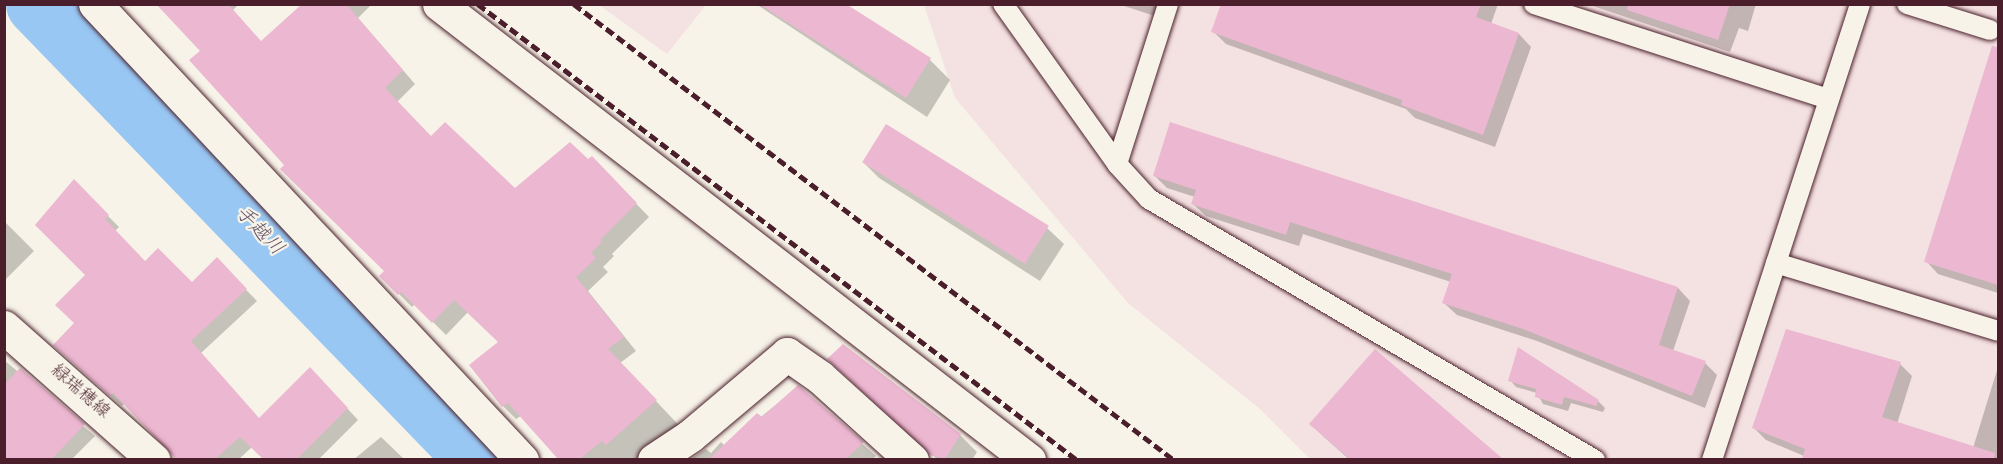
<!DOCTYPE html>
<html>
<head>
<meta charset="utf-8">
<style>
	body { margin:0 }
	#map { position:relative; width:2003px; height:464px; overflow:hidden; background:#f7f3e8; font-family:"Gochi Hand","Klee One",sans-serif }
	div>[style] { position:absolute }
	.built>* { inset:0; background:#f4e1e1 }
	.shadow>* { inset:0; background:#0003 }
	.river>* { height:64px; margin:-32px; padding:0 32px; transform-origin:32px; border-radius:32px; background:#98c7f3 }
	.building>* { inset:0; background:#ecb7d0; transform-origin:0 0 }
	.roads { filter:drop-shadow(0 0 2px #4a1f2b) drop-shadow(0 0 2px #4a1f2b) }
	.service>* { height:20px; margin:-10px; padding:0 10px; transform-origin:10px; border-radius:10px; background:#f7f3e8 }
	.minor>* { height:33px; margin:-16.5px; padding:0 16.5px; transform-origin:16.5px; border-radius:16.5px; background:#f7f3e8 }
	.secondary>* { height:33px; margin:-16.5px; padding:0 16.5px; transform-origin:16.5px; border-radius:16.5px; background:#f7f3e8 }
	.rail>* { height:4.5px; margin-top:-2.25px; transform-origin:0; background:repeating-linear-gradient(90deg,#4a1f2b 0 9px,transparent 0 13.5px) }
	span { translate:-50% -50%; white-space:nowrap; text-align:center; line-height:1.15; -webkit-text-stroke:4.5px #f7f3e8; paint-order:stroke }
	.street-label { font-size:18px; color:#4a1f2b }
	.water-label { font-size:20px; color:#615167; font-style:italic }
	.frame { position:absolute; inset:0; border:6px solid #4a1f2b; pointer-events:none }
</style>
</head>
<body>
<div id="map">
	<div class="built">
		<i style="clip-path:polygon(599px 5px,706px 5px,667px 54px)"></i>
		<i style="clip-path:polygon(924px 5px,1998px 5px,1998px 459px,1310px 459px,1260px 409px,1128px 303px,955px 98px)"></i>
	</div>
	<div class="shadow">
		<i style="clip-path:polygon(159px 4px,239px 4px,233px 10px,261px 42px,304px 4px,372px 4px,358px 18px,415px 84px,397px 102px,431px 138px,515px 190px,592px 158px,649px 217px,612px 254px,614px 256px,603px 267px,608px 272px,588px 291px,636px 351px,620px 363px,689px 436px,657px 460px,560px 460px,521px 416px,516px 419px,503px 406px,471px 365px,500px 342px,468px 312px,446px 335px,415px 304px,412px 307px,381px 276px,386px 272px,286px 165px,202px 51px)"></i>
		<i style="clip-path:polygon(756px 4px,844px 4px,930px 60px,950px 80px,927px 117px)"></i>
		<i style="clip-path:polygon(1118px 4px,1162px 4px,1158px 17px)"></i>
		<i style="clip-path:polygon(1430px 4px,1498px 4px,1491px 24px,1519px 34px,1531px 47px,1495px 147px,1415px 118px,1406px 109px,1226px 44px,1213px 31px)"></i>
		<i style="clip-path:polygon(1587px 4px,1756px 4px,1748px 31px,1739px 28px,1730px 52px)"></i>
		<i style="clip-path:polygon(1993px 50px,1998px 52px,1998px 293px,1938px 274px,1926px 261px)"></i>
		<i style="clip-path:polygon(863px 162px,1047px 228px,1064px 244px,1040px 281px,879px 178px)"></i>
		<i style="clip-path:polygon(1154px 175px,1678px 288px,1690px 301px,1673px 351px,1705px 363px,1717px 375px,1705px 408px,1537px 341px,1457px 315px,1444px 303px,1451px 282px,1303px 234px,1299px 246px,1206px 216px,1193px 204px,1195px 197px,1167px 188px)"></i>
		<i style="clip-path:polygon(74px 182px,119px 227px,115px 231px,146px 263px,192px 284px,217px 260px,257px 301px,201px 353px,260px 420px,321px 380px,358px 420px,318px 460px,265px 460px,252px 447px,238px 460px,176px 460px,168px 446px,125px 403px,122px 406px,66px 356px,87px 275px)"></i>
		<i style="clip-path:polygon(4px 221px,34px 251px,4px 281px)"></i>
		<i style="clip-path:polygon(844px 346px,960px 435px,977px 452px,972px 460px,938px 460px,846px 375px)"></i>
		<i style="clip-path:polygon(1375px 351px,1500px 460px,1350px 460px,1324px 437px,1311px 424px)"></i>
		<i style="clip-path:polygon(4px 360px,95px 436px,71px 460px,4px 460px)"></i>
		<i style="clip-path:polygon(1900px 364px,1912px 376px,1897px 424px,1973px 448px,1998px 367px,1998px 460px,1803px 460px,1804px 456px,1766px 440px,1754px 428px)"></i>
		<i style="clip-path:polygon(1510px 380px,1598px 401px,1605px 408px,1603px 412px,1571px 403px,1568px 411px,1543px 404px,1537px 393px,1516px 387px)"></i>
		<i style="clip-path:polygon(798px 387px,876px 456px,872px 460px,689px 460px,706px 449px,711px 453px,721px 442px,725px 446px)"></i>
		<i style="clip-path:polygon(381px 437px,405px 460px,353px 460px)"></i>
	</div>
	<div class="river">
		<i style="left:38px;top:4px;width:634px;rotate:45.96deg"></i>
	</div>
	<div class="building">
		<i style="clip-path:polygon(156px 4px,228px 4px,261px 41px,302px 4px,346px 4px,403px 70px,385px 88px,431px 136px,445px 122px,515px 188px,570px 142px,588px 159px,592px 156px,637px 203px,600px 240px,602px 242px,591px 253px,596px 258px,576px 277px,624px 337px,608px 349px,657px 400px,606px 445px,602px 441px,580px 459px,558px 459px,508px 403px,502px 407px,469px 365px,498px 342px,454px 300px,432px 323px,401px 292px,398px 295px,379px 276px,384px 271px,280px 169px,284px 165px,189px 60px,200px 51px)"></i>
		<i style="clip-path:polygon(759px 4px,846px 4px,931px 58px,906px 98px)"></i>
		<i style="clip-path:polygon(1221px 4px,1481px 4px,1476px 17px,1519px 33px,1483px 135px,1401px 105px,1402px 100px,1211px 32px)"></i>
		<i style="clip-path:polygon(1628px 4px,1730px 4px,1718px 40px,1627px 10px)"></i>
		<i style="clip-path:polygon(1992px 46px,1998px 47px,1998px 285px,1924px 262px)"></i>
		<i style="clip-path:polygon(1170px 122px,1678px 287px,1659px 345px,1706px 361px,1692px 396px,1523px 329px,1442px 303px,1452px 274px,1290px 222px,1286px 235px,1191px 204px,1196px 190px,1153px 176px)"></i>
		<i style="left:886px;top:124px;width:192px;height:45px;rotate:32deg"></i>
		<i style="clip-path:polygon(74px 179px,109px 215px,105px 219px,145px 261px,158px 248px,192px 282px,217px 257px,247px 289px,191px 341px,259px 418px,310px 367px,348px 408px,297px 459px,263px 459px,240px 437px,215px 459px,176px 459px,113px 393px,110px 396px,53px 345px,74px 323px,55px 305px,85px 275px,35px 225px)"></i>
		<i style="clip-path:polygon(1786px 329px,1901px 362px,1882px 417px,1995px 453px,1994px 459px,1802px 459px,1805px 449px,1752px 428px)"></i>
		<i style="clip-path:polygon(843px 344px,961px 434px,945px 459px,930px 455px,827px 359px)"></i>
		<i style="clip-path:polygon(1518px 347px,1599px 400px,1596px 406px,1564px 397px,1562px 405px,1535px 397px,1536px 389px,1508px 381px)"></i>
		<i style="clip-path:polygon(1375px 349px,1503px 459px,1350px 459px,1309px 424px)"></i>
		<i style="clip-path:polygon(20px 368px,85px 424px,52px 459px,4px 459px,4px 385px)"></i>
		<i style="clip-path:polygon(798px 385px,864px 442px,846px 459px,709px 459px,757px 413px,762px 417px)"></i>
	</div>
	<div class="roads">
		<div class="service">
			<i style="left:1003px;top:4px;width:196px;rotate:54.5deg"></i>
			<i style="left:1117px;top:164px;width:47px;rotate:47.6deg"></i>
			<i style="left:1149px;top:199px;width:517px;rotate:30.34deg"></i>
			<i style="left:1534px;top:4px;width:309px;rotate:17.9deg"></i>
			<i style="left:1907px;top:4px;width:87px;rotate:17.4deg"></i>
			<i style="left:1117px;top:164px;width:168px;rotate:-72.3deg"></i>
			<i style="left:1776px;top:263px;width:232px;rotate:17deg"></i>
			<i style="left:1712px;top:460px;width:479px;rotate:-72deg"></i>
		</div>
		<div class="minor">
			<i style="left:95px;top:4px;width:625px;rotate:46.88deg"></i>
			<i style="left:439px;top:4px;width:746px;rotate:37.7deg"></i>
			<i style="left:654px;top:460px;width:43px;rotate:-33.7deg"></i>
			<i style="left:690px;top:436px;width:127px;rotate:-40.2deg"></i>
			<i style="left:787px;top:354px;width:40px;rotate:34.9deg"></i>
			<i style="left:820px;top:377px;width:124px;rotate:42.1deg"></i>
		</div>
		<div class="secondary">
			<i style="left:4px;top:327px;width:200px;rotate:41.6deg"></i>
		</div>
	</div>
	<div class="rail">
		<i style="left:478px;top:4px;width:753px;rotate:37.28deg"></i>
		<i style="left:574px;top:4px;width:754px;rotate:37.23deg"></i>
	</div>
	<div class="street-label">
		<span style="left:79px;top:393px;rotate:41deg">緑瑞穂線</span>
	</div>
	<div class="water-label">
		<span style="left:258px;top:232px;rotate:46deg">手越川</span>
	</div>
	<div class="frame"></div>
</div>
</body>
</html>
